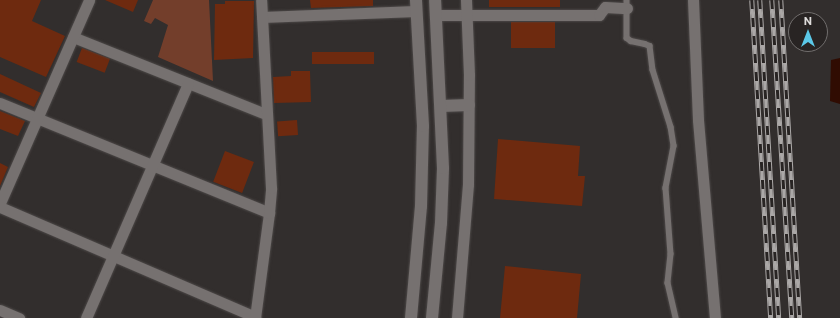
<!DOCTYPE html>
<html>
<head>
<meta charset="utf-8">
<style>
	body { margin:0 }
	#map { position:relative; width:840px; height:318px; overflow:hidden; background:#322e2d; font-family:Commissioner,sans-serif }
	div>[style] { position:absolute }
	.green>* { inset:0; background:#733e2b }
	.water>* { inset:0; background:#300c02 }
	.building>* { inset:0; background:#6e2a0f; transform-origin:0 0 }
	.roads { filter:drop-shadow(0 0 1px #4d4948) drop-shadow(0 0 1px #4d4948) }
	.service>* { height:5.5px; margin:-2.75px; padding:0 2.75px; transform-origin:2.75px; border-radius:2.75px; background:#767170 }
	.minor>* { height:11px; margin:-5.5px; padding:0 5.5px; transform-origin:5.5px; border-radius:5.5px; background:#767170 }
	.tertiary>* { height:12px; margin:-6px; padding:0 6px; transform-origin:6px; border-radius:6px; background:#767170 }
	.rail>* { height:4.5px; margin-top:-2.25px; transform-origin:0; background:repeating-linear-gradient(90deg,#282423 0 9px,#aba8a7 0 18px); box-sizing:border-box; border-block:1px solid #aba8a7 }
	span { translate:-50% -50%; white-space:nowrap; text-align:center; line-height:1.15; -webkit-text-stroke:3px #282423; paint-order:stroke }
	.north { position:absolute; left:788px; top:12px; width:40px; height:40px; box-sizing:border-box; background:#282423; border:1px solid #716e6d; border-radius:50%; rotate:0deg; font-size:11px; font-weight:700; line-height:16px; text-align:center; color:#dedcdb }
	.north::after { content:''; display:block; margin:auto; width:14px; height:18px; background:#5bc8e7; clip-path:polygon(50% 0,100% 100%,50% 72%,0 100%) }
</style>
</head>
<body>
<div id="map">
	<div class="green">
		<i style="clip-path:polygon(153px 0,209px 0,213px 81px,158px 57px,168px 25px,155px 18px,151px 24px,144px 21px)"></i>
	</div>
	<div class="water">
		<i style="clip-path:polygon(840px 58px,840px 104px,830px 101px,831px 60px)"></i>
	</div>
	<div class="building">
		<i style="clip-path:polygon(0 0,41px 0,32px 21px,65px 36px,46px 77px,0 57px)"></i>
		<i style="clip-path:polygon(105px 0,138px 0,133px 12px)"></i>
		<i style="clip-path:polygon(310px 0,373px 0,373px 6px,311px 8px)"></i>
		<i style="left:489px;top:0;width:71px;height:7px"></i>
		<i style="clip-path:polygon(225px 1px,254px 1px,253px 58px,214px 60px,215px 4px,225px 4px)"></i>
		<i style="left:511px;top:22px;width:44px;height:26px"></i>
		<i style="left:82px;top:48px;width:30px;height:15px;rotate:21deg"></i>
		<i style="left:374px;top:52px;width:12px;height:62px;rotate:90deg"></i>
		<i style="clip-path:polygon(291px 71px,310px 71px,311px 102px,274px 103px,273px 77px,291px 76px)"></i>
		<i style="clip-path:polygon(0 74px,41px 93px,34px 107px,0 92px)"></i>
		<i style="clip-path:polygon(0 111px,25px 121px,18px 136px,0 129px)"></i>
		<i style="left:297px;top:120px;width:15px;height:20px;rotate:86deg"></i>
		<i style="clip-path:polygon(498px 139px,580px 146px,578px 176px,585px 176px,582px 206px,494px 199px)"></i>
		<i style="left:225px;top:151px;width:31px;height:33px;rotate:21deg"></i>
		<i style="clip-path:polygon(0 163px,8px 167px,0 186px)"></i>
		<i style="clip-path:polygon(505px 266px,581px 274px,577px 318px,500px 318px)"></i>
	</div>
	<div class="roads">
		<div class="service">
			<i style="left:627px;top:0;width:38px;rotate:90deg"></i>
			<i style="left:627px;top:38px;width:5px;rotate:37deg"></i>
			<i style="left:631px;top:41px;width:14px;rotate:12deg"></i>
			<i style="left:645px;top:44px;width:5px;rotate:22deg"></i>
			<i style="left:650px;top:46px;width:24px;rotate:83deg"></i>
			<i style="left:653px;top:70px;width:60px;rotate:72.5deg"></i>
			<i style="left:671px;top:127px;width:19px;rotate:81deg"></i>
			<i style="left:674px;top:146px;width:43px;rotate:100.8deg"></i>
			<i style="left:666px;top:188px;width:66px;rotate:85.7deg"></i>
			<i style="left:671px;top:254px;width:29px;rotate:96deg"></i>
			<i style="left:668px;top:283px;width:36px;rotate:77deg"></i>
		</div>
		<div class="minor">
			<i style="left:693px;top:0;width:120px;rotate:87.6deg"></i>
			<i style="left:698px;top:120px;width:199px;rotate:85.1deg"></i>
			<i style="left:436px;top:15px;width:163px"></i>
			<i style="left:599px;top:15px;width:10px;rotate:-53deg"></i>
			<i style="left:605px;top:7px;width:22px;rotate:3deg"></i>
			<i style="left:262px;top:17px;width:154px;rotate:-2.2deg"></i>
			<i style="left:73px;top:37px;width:208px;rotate:21.8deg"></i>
			<i style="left:0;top:103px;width:291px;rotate:22.2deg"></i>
			<i style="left:0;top:203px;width:222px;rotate:-66.3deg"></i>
			<i style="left:0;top:207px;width:278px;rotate:23.3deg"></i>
			<i style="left:0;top:310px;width:21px;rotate:23deg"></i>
			<i style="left:86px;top:318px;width:256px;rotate:-66.5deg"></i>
			<i style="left:255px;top:318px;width:106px;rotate:-82.4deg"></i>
			<i style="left:269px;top:213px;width:25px;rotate:-85deg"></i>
			<i style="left:271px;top:188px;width:188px;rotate:-93deg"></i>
			<i style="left:457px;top:318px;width:134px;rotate:-85.3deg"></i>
			<i style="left:468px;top:184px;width:109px;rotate:-89.5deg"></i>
			<i style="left:469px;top:75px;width:75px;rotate:-92.3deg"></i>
		</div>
		<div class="tertiary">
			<i style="left:441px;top:106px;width:28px;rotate:-2deg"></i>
			<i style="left:411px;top:318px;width:112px;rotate:-84.9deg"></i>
			<i style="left:421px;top:206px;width:80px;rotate:-88.6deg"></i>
			<i style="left:423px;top:126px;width:126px;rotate:-93.2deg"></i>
			<i style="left:432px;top:318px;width:95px;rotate:-84.6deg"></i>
			<i style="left:441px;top:223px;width:55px;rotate:-87.9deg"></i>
			<i style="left:443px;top:168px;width:168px;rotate:-92.7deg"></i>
		</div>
	</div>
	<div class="rail">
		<i style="left:752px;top:0;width:319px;rotate:86.6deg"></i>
		<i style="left:760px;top:0;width:319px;rotate:86.6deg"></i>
		<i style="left:772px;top:0;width:319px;rotate:86.4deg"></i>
		<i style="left:781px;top:0;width:319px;rotate:86.6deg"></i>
	</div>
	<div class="north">N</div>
</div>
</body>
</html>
